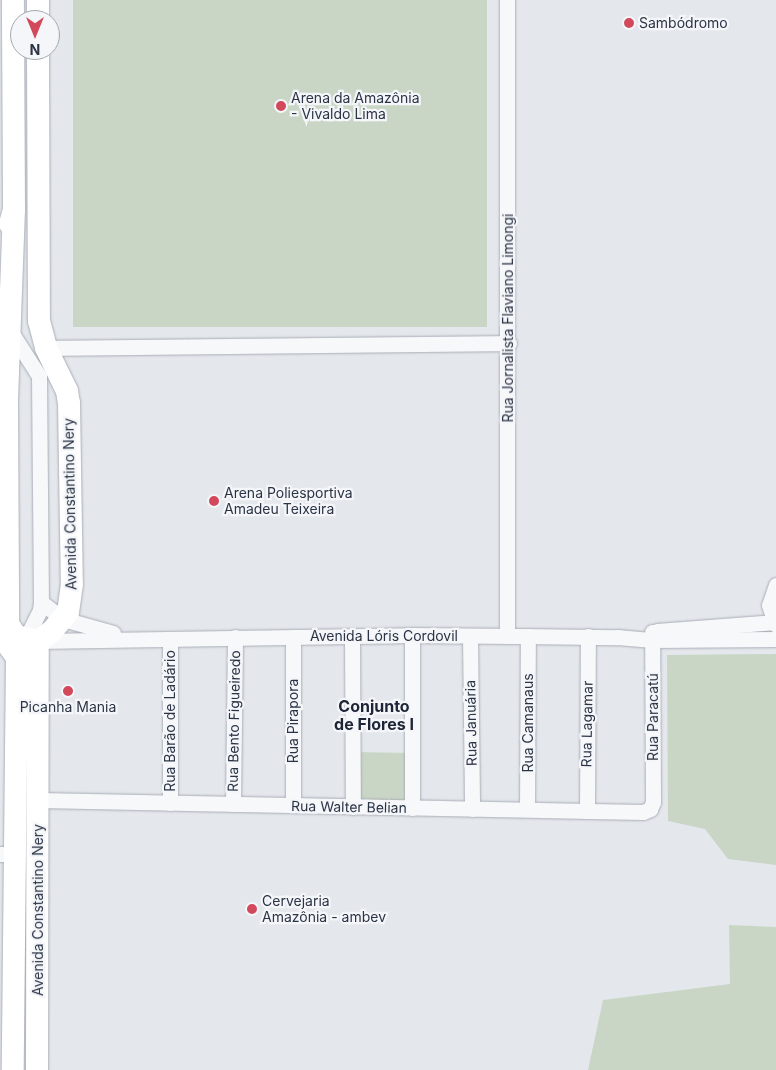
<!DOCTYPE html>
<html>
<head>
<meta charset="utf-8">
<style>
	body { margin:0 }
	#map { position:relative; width:776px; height:1070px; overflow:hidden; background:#e4e7ec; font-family:Inter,sans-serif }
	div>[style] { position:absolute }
	.green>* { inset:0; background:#c9d6c5; transform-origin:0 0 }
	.roads { filter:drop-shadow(0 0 1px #a9aeb7) drop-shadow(0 0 1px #a9aeb7) }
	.minor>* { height:15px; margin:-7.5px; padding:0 7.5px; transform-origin:7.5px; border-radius:7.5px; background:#f7f8fa }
	.highway>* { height:22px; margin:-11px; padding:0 11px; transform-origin:11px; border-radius:11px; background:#fff }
	.dots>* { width:14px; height:14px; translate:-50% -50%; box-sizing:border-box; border:2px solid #f4f6f9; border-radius:50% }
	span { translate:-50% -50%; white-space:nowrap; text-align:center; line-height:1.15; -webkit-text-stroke:4.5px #f4f6f9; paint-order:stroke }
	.poi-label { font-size:14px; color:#2b3445 }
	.left { translate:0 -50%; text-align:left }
	.street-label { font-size:14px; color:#2b3445 }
	.quarter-label { font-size:16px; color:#1d2536; font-weight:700 }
	.north { position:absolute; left:10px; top:10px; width:50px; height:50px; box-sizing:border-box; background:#f4f6f9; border:1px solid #a4a8b1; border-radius:50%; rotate:180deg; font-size:14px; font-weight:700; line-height:20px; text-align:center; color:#2b3445 }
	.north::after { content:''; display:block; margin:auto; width:18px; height:22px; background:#d1495b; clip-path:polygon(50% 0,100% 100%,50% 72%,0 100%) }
</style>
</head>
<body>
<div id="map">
	<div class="green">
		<i style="left:73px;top:0;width:414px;height:327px"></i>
		<i style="clip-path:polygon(776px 654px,776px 865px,728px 859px,705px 829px,668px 821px,667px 655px)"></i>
		<i style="left:353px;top:752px;width:59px;height:60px;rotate:1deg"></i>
		<i style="clip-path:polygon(729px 925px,776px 927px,776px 1070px,588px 1070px,603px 1000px,730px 984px)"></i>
	</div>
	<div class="roads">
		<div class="minor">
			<i style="left:507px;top:0;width:636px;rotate:90deg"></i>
			<i style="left:11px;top:332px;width:52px;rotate:57.5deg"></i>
			<i style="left:39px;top:376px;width:226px;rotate:89.5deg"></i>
			<i style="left:41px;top:602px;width:8px;rotate:97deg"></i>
			<i style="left:40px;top:610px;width:40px;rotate:116.6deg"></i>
			<i style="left:46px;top:348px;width:463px;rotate:-0.6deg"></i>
			<i style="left:776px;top:585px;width:21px;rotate:109deg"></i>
			<i style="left:769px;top:605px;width:21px;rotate:71deg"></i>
			<i style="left:41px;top:602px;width:28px;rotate:38deg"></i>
			<i style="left:63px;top:619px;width:52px;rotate:15.6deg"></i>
			<i style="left:657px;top:631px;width:119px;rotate:-4.3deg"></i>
			<i style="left:412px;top:635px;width:173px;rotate:90deg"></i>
			<i style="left:352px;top:636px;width:171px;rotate:89.7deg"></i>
			<i style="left:470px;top:636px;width:173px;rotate:89.3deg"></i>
			<i style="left:170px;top:639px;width:164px;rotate:90deg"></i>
			<i style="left:38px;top:641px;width:374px;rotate:-0.9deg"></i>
			<i style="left:412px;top:635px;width:205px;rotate:0.6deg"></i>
			<i style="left:617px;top:637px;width:36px;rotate:5deg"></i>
			<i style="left:653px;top:640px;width:123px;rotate:-0.5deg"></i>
			<i style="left:38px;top:800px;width:605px;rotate:1.14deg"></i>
			<i style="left:643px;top:812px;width:8px;rotate:-23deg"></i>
			<i style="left:650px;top:809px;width:8px;rotate:-67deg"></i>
			<i style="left:653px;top:802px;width:170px;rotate:-90.3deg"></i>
			<i style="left:233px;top:804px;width:167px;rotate:-89.3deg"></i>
			<i style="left:293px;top:805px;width:168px;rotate:-90deg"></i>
			<i style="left:527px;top:809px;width:173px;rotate:-89.7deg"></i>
			<i style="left:587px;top:811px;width:175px;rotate:-89.7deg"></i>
			<i style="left:0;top:854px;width:8px"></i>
			<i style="left:8px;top:854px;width:10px;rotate:53deg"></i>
		</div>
		<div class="highway">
			<i style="left:38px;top:0;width:20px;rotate:90deg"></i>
			<i style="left:38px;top:50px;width:271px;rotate:89.8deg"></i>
			<i style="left:39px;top:321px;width:28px;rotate:75deg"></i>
			<i style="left:46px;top:348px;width:48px;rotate:64deg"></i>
			<i style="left:67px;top:391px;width:12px;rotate:81deg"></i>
			<i style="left:69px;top:403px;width:181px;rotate:89.1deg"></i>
			<i style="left:72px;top:584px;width:28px;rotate:98deg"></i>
			<i style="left:68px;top:612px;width:25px;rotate:130deg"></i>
			<i style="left:52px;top:631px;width:17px;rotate:144deg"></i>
			<i style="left:14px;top:209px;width:192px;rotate:92.1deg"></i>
			<i style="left:7px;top:401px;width:223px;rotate:89.7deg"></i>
			<i style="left:8px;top:624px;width:14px;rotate:56deg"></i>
			<i style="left:16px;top:636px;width:23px;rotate:13deg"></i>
			<i style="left:10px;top:224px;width:16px;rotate:-75deg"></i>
			<i style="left:14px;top:209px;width:209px;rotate:-90.3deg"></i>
			<i style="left:0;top:634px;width:29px;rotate:54deg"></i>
			<i style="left:17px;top:657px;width:413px;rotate:90.6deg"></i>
			<i style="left:37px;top:1070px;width:429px;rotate:-89.9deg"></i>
		</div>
	</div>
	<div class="dots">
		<i style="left:629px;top:23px;background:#d1495b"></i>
		<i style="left:281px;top:106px;background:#d1495b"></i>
		<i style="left:214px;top:501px;background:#d1495b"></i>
		<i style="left:68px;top:691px;background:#d1495b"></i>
		<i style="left:252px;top:909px;background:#d1495b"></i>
	</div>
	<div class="poi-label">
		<span class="left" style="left:639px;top:23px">Sambódromo</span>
		<span class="left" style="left:291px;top:106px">Arena da Amazônia<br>- Vivaldo Lima</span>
		<span class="left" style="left:224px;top:501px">Arena Poliesportiva<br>Amadeu Teixeira</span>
		<span style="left:68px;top:707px">Picanha Mania</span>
		<span class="left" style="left:262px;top:909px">Cervejaria<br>Amazônia - ambev</span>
	</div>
	<div class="street-label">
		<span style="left:508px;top:318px;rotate:-90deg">Rua Jornalista Flaviano Limongi</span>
		<span style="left:70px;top:504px;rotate:-91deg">Avenida Constantino Nery</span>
		<span style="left:384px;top:636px">Avenida Lóris Cordovil</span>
		<span style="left:653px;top:717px;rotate:-90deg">Rua Paracatú</span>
		<span style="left:170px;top:721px;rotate:-90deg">Rua Barão de Ladário</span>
		<span style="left:234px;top:721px;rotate:-89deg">Rua Bento Figueiredo</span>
		<span style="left:293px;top:721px;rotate:-90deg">Rua Pirapora</span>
		<span style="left:471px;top:723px;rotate:-91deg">Rua Januária</span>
		<span style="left:528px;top:723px;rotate:-90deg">Rua Camanaus</span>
		<span style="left:587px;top:724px;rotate:-89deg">Rua Lagamar</span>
		<span style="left:349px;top:807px;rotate:1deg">Rua Walter Belian</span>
		<span style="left:38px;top:910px;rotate:-90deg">Avenida Constantino Nery</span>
	</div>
	<div class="quarter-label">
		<span style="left:374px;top:715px">Conjunto<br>de Flores I</span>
	</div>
	<div class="north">N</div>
</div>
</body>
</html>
